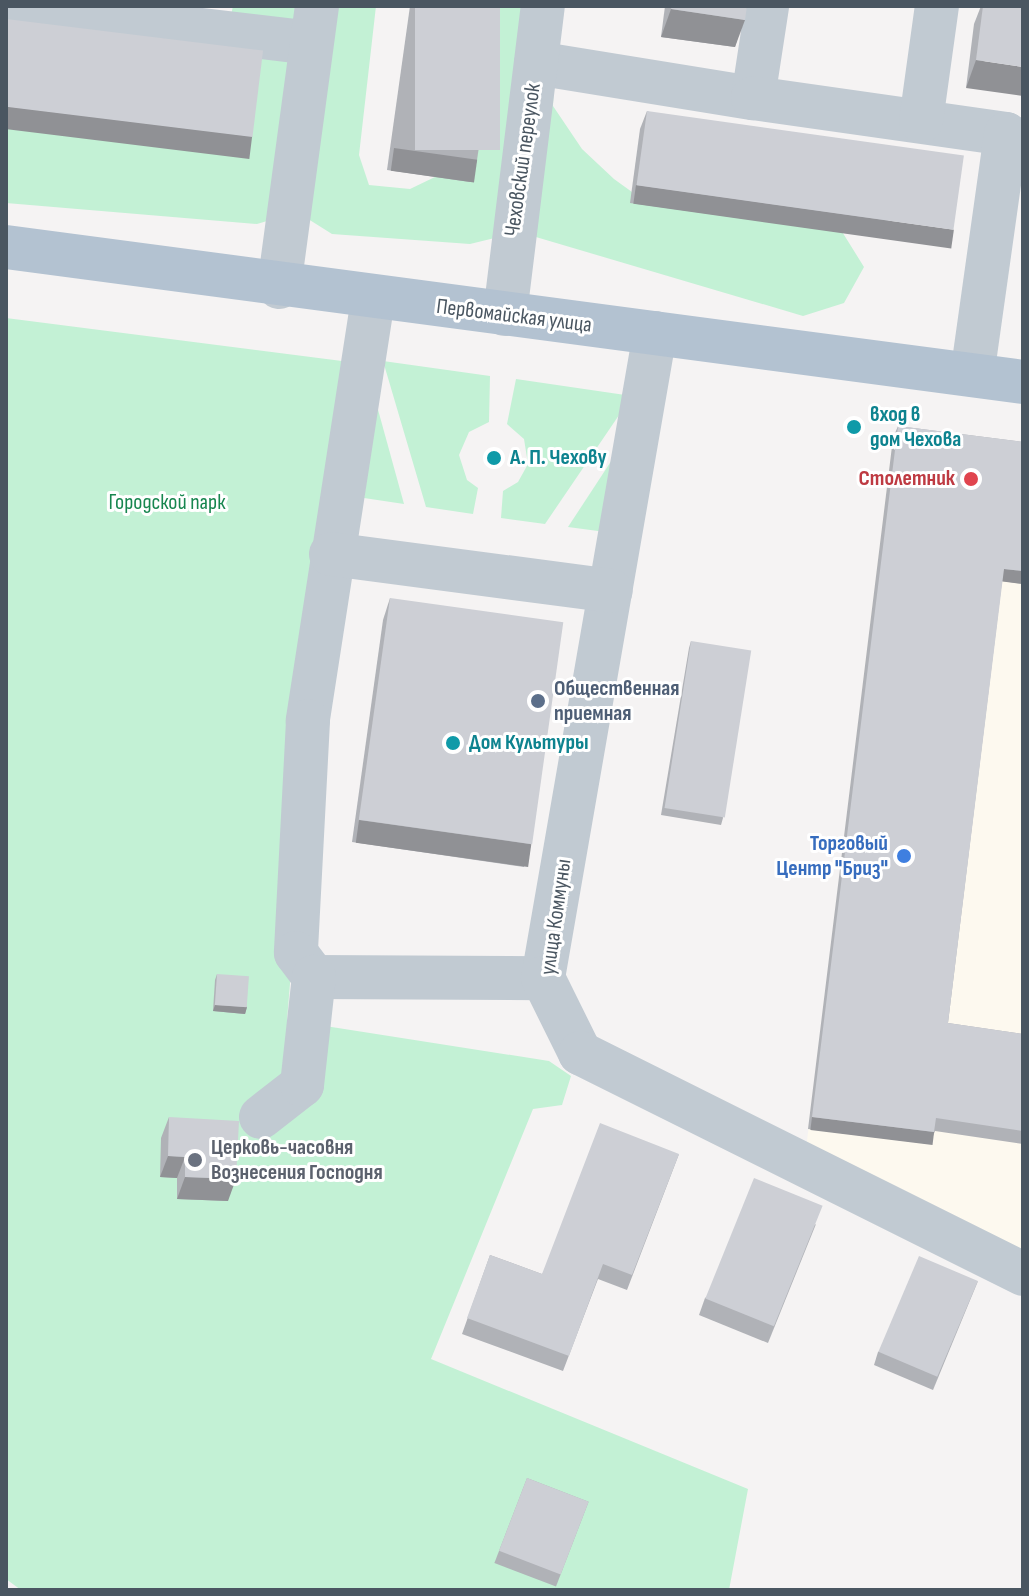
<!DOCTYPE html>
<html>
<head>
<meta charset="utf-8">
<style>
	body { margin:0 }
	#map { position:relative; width:1029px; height:1596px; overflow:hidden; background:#f5f3f3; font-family:"Sofia Sans Condensed",sans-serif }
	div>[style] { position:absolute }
	.commercial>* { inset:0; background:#fdf9ef }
	.green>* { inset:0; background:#c3f1d5 }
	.minor>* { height:44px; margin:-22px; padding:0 22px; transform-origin:22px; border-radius:22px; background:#c1cad2 }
	.major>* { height:44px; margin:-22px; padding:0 22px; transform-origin:22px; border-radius:22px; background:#b3c2d1 }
	.wall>* { inset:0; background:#b0b2b7; transform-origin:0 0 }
	.shaded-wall>* { inset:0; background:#909195; transform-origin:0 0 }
	.building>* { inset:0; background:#cdcfd5; transform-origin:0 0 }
	.dots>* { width:22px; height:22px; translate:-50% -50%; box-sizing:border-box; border:4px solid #fff; border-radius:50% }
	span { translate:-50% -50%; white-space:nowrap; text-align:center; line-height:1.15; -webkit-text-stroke:6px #fff; paint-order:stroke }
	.street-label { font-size:22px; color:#4a5661 }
	.culture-label { font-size:22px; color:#0d838f; font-weight:700 }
	.left { translate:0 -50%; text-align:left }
	.health-label { font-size:22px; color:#be3a42; font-weight:700 }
	.right { translate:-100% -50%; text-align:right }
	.park-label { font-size:22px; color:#17864f }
	.service-label { font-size:22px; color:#4e5e75; font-weight:700 }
	.shop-label { font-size:22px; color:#366cbe; font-weight:700 }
	.worship-label { font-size:22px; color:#5b616d; font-weight:700 }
	.frame { position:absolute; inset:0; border:8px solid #4a5661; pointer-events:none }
</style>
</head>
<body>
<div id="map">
	<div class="commercial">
		<i style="clip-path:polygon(893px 438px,1023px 454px,1023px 1266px,805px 1157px)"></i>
	</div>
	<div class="green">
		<i style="clip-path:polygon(233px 6px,376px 6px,359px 155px,369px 185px,410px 189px,464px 163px,484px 6px,557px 6px,553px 106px,582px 149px,614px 179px,632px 192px,841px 230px,864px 267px,844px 303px,803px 316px,519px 232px,470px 244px,332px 234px,297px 212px,257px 224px,6px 203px,6px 128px,221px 61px)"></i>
		<i style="clip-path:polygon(6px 318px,342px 361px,287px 1020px,549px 1061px,571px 1076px,562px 1105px,533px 1109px,431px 1359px,748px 1489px,729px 1590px,21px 1590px,6px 1579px)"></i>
		<i style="clip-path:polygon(383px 361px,490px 376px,489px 422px,469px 432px,459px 455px,467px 480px,478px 488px,473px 514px,426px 507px)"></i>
		<i style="clip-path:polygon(516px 379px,632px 396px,545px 524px,501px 518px,503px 491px,518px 482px,528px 464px,524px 439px,507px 424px)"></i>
		<i style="clip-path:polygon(377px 406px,404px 504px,364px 498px)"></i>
		<i style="clip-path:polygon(627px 437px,613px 533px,568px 527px)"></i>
	</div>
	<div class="minor">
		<i style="left:6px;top:7px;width:307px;rotate:6.7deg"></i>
		<i style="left:536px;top:63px;width:220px;rotate:9.2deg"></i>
		<i style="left:753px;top:98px;width:93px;rotate:-81.3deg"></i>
		<i style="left:753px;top:98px;width:256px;rotate:8.1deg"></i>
		<i style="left:1006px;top:134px;width:243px;rotate:98deg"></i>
		<i style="left:921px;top:121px;width:116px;rotate:-82.1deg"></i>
		<i style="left:279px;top:287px;width:284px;rotate:-82.3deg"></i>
		<i style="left:373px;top:299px;width:427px;rotate:98.8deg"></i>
		<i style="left:308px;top:721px;width:232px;rotate:93deg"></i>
		<i style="left:296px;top:953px;width:30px;rotate:53deg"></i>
		<i style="left:314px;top:977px;width:229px;rotate:0.3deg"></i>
		<i style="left:505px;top:314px;width:310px;rotate:-83deg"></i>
		<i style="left:655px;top:333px;width:655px;rotate:99.85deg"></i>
		<i style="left:543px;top:978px;width:84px;rotate:63.7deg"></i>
		<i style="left:580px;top:1053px;width:495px;rotate:26.5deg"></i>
		<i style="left:331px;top:554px;width:282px;rotate:7.5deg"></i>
		<i style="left:261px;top:1117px;width:52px;rotate:-38deg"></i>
		<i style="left:302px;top:1085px;width:109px;rotate:-83.7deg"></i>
	</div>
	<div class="major">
		<i style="left:6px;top:247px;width:1026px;rotate:7.56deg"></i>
	</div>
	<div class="wall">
		<i style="clip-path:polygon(410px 6px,500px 6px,477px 160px,470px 182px,387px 170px)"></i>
		<i style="clip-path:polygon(665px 6px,747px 6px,735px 47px,661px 37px)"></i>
		<i style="clip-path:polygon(981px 6px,1023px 6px,966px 88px,974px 24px)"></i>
		<i style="clip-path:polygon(647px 111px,947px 247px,630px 203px,640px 129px)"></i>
		<i style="clip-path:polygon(898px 426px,1023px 442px,1023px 584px,1002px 581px,948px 1023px,1023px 1034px,1023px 1144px,935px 1131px,930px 1144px,808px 1129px,893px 438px)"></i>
		<i style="clip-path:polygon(390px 598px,531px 845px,524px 867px,352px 842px,383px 620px)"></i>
		<i style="clip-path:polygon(691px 641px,723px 818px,721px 825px,661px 815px,689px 648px)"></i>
		<i style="clip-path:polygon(217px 974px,247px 1007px,245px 1014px,213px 1011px,215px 980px)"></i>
		<i style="clip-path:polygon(169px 1117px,228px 1201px,177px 1199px,177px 1178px,160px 1177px,161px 1138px)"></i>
		<i style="clip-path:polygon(679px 1154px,627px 1290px,598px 1279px,563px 1371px,462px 1334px,490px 1255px,542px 1274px)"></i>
		<i style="clip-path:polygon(816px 1224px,768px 1343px,699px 1315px,705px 1298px)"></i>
		<i style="clip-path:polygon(978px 1281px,933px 1390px,874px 1365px,878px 1352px)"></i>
		<i style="left:527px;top:1478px;width:66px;height:91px;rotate:21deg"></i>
	</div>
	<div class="shaded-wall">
		<i style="clip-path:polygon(671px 9px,745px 20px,735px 47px,661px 37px)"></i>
		<i style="clip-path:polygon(976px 60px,1023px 67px,1023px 96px,966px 88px)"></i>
		<i style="left:6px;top:106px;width:248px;height:23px;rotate:7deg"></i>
		<i style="left:394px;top:148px;width:84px;height:23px;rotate:8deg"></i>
		<i style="left:636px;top:185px;width:321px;height:19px;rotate:8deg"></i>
		<i style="clip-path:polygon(1004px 569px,1023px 571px,1023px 584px,999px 581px)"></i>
		<i style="left:359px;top:820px;width:174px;height:23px;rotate:8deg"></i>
		<i style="clip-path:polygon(215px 1005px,247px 1007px,245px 1014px,213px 1011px)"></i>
		<i style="left:812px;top:1117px;width:123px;height:13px;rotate:7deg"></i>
		<i style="clip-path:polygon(168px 1156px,185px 1157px,177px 1178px,160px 1177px)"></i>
		<i style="clip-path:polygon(185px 1177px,236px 1179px,228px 1201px,177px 1199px)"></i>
	</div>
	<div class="building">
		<i style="left:415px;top:6px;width:85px;height:144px"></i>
		<i style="clip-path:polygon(672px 6px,747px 6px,745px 20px,671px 9px)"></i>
		<i style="clip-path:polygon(983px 6px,1023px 6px,1023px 67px,976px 60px)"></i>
		<i style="left:6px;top:19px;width:259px;height:87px;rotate:7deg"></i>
		<i style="left:647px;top:111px;width:320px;height:75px;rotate:8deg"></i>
		<i style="clip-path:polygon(898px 426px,1023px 442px,1023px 571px,1004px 569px,948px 1023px,1023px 1034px,1023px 1131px,936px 1118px,934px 1132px,812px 1117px)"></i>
		<i style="left:390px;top:598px;width:175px;height:224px;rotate:8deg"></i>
		<i style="left:691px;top:641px;width:61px;height:169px;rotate:9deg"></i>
		<i style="left:217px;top:974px;width:32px;height:31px;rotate:4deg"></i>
		<i style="clip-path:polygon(169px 1117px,239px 1121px,236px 1179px,185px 1177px,185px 1157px,168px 1156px)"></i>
		<i style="clip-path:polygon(600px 1123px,679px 1154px,632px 1275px,603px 1264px,569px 1356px,467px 1318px,490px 1255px,542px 1274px)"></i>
		<i style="left:754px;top:1178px;width:74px;height:130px;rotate:22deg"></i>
		<i style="left:919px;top:1256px;width:64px;height:104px;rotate:23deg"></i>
		<i style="left:527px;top:1478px;width:66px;height:78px;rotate:21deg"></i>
	</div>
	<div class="dots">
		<i style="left:854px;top:427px;background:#0f9aa8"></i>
		<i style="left:494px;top:458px;background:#0f9aa8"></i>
		<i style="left:971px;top:479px;background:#e0444e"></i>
		<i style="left:538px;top:701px;background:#5c6f8a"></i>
		<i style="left:453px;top:743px;background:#0f9aa8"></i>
		<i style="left:904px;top:856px;background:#3f7fe0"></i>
		<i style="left:195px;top:1160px;background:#6b7280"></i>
	</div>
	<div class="street-label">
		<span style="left:523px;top:160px;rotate:-82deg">Чеховский переулок</span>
		<span style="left:514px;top:316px;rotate:7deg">Первомайская улица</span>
		<span style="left:556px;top:917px;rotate:-82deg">улица Коммуны</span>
	</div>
	<div class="culture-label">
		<span class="left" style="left:870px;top:427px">вход в<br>дом Чехова</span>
		<span class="left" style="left:510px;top:458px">А. П. Чехову</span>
		<span class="left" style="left:469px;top:743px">Дом Культуры</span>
	</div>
	<div class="health-label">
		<span class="right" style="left:955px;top:479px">Столетник</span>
	</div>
	<div class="park-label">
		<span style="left:167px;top:503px">Городской парк</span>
	</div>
	<div class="service-label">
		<span class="left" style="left:554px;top:701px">Общественная<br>приемная</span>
	</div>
	<div class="shop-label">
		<span class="right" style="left:888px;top:856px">Торговый<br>Центр "Бриз"</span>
	</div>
	<div class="worship-label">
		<span class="left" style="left:211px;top:1160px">Церковь-часовня<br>Вознесения Господня</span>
	</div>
	<div class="frame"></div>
</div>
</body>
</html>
